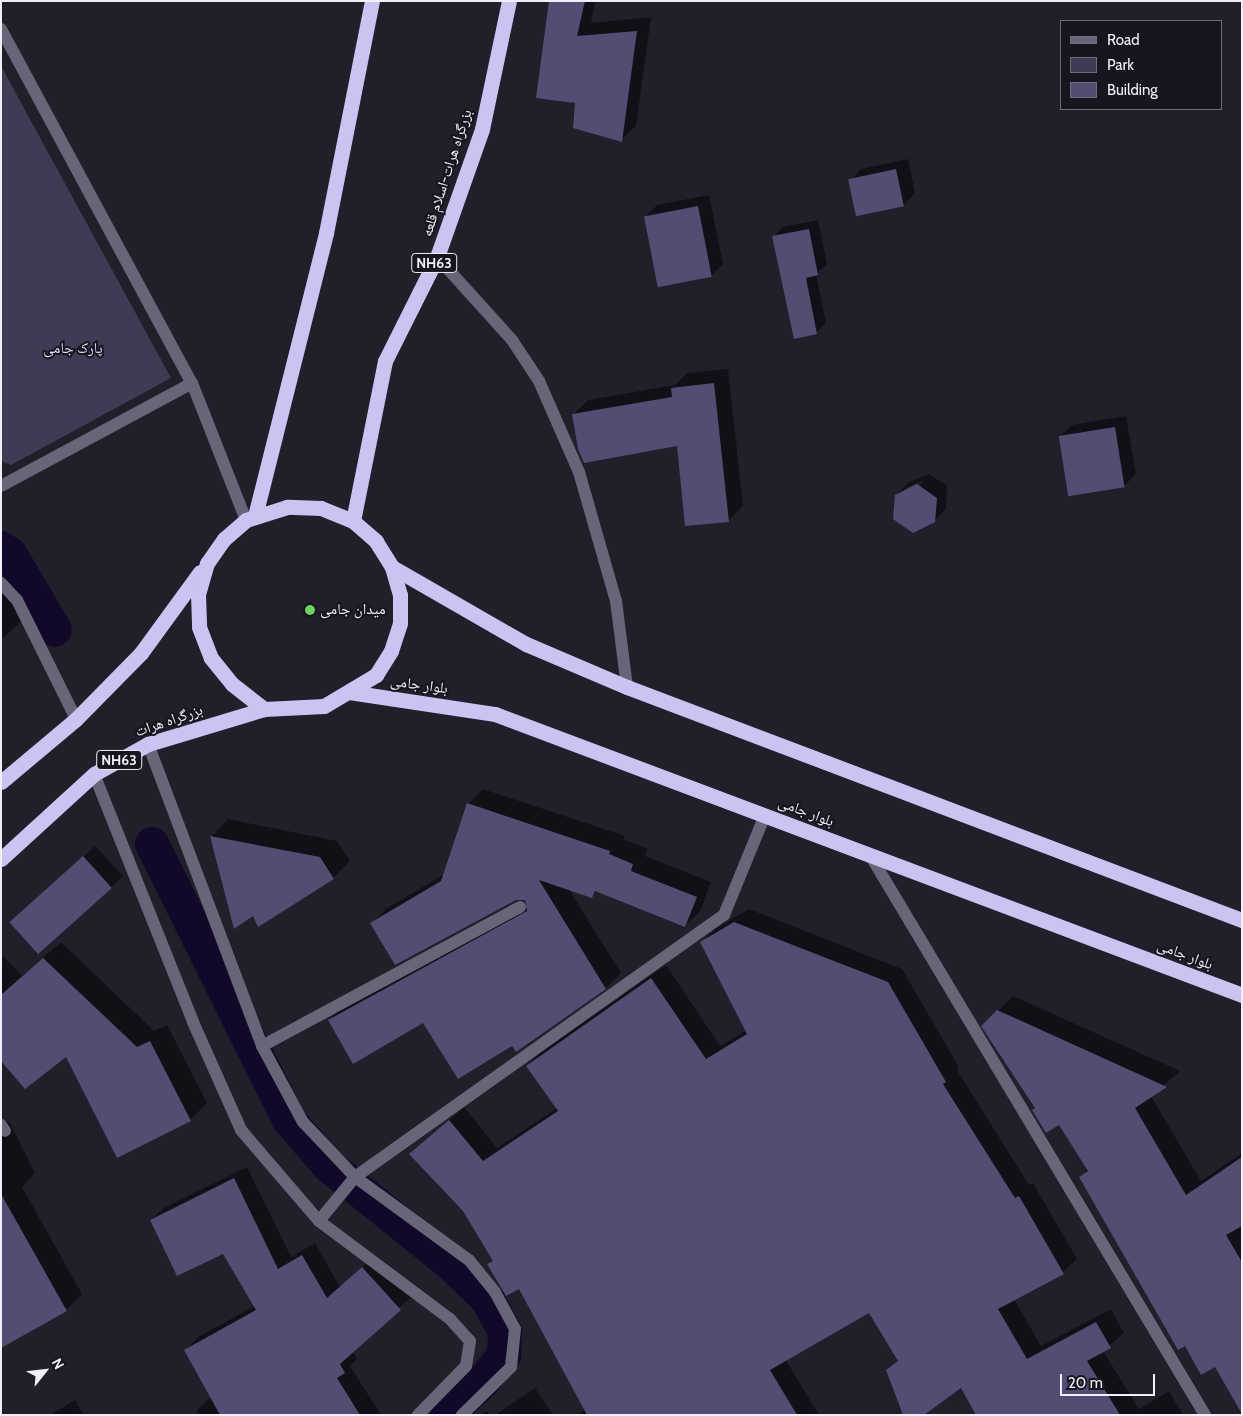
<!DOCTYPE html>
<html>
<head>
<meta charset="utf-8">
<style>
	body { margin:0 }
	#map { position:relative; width:1243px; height:1416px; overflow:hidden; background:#211f2a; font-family:Cabin,"Noto Naskh Arabic",sans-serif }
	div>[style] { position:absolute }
	.green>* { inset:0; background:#403b55 }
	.shadow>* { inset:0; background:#0007 }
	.canal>* { height:34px; margin:-17px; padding:0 17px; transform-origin:17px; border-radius:17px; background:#12092a }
	.building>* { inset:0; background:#534c73; transform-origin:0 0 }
	.lane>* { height:12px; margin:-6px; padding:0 6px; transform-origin:6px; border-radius:6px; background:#676577 }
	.street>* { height:12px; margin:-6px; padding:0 6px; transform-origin:6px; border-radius:6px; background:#676577 }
	.highway>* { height:15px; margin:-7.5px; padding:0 7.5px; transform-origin:7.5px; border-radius:7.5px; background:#cbc4f2 }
	.dots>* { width:14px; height:14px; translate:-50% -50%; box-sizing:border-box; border:2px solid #171620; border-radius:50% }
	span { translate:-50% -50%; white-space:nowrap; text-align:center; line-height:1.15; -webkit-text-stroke:4px #171620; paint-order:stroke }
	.shield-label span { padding:1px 4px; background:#171620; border:1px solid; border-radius:4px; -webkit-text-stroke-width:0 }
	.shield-label { font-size:14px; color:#f1f0f8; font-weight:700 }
	.street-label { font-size:15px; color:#f1f0f8 }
	.park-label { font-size:15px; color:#dfdcf7 }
	.poi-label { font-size:15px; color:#f1f0f8 }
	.left { translate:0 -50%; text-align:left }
	.frame { position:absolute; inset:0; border:2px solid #f1f0f8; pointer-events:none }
	.legend { position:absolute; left:1060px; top:20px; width:162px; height:90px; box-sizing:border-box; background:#171620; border:1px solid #6e6d76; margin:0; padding:6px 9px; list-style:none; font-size:15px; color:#f1f0f8 }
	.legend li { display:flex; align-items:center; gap:10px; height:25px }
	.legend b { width:25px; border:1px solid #6e6d76 }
	.north { position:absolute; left:20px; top:1346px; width:50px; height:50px; -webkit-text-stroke:4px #171620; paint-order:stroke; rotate:61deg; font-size:14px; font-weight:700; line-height:20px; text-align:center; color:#f1f0f8 }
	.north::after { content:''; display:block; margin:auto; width:18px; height:22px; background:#f1f0f8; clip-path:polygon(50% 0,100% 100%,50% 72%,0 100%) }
	.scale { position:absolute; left:1060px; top:1374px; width:95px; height:22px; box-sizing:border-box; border:2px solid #f1f0f8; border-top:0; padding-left:6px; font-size:15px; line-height:18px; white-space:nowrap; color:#f1f0f8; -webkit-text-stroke:4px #171620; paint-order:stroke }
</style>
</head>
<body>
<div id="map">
	<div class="green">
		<i style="clip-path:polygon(1px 66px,171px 378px,11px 465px,1px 461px)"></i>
	</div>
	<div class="shadow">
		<i style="clip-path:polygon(550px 1px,595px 1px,591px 23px,651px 17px,636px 126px,621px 140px)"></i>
		<i style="clip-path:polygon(908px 159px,915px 193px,904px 205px,857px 215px,850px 181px,861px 169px)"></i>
		<i style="clip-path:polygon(709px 195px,723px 264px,711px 276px,646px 216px,657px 205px)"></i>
		<i style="clip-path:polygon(818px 220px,827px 264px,816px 274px,826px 323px,816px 333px,773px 237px,783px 227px)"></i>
		<i style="clip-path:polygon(728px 369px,743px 506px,728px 521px,678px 445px,573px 415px,588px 400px,675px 385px,687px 373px)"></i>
		<i style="clip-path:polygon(1126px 416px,1136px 474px,1124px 486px,1060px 436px,1072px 425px)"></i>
		<i style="clip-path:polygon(evenodd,929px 474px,947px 486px,946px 509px,934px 521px,896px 495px,908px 483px,929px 474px,922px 481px,923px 483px,905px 491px,905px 488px,922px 481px)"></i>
		<i style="clip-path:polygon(1px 586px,25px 618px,1px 640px)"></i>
		<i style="clip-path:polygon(483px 789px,625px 836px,623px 839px,648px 849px,645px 856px,711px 882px,700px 911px,685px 926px,598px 890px,592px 896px,568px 888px,621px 973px,606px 988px,517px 1051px,512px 1044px,424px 1021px,329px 1020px,344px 1005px,527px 905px,526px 899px,516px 899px,372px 923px,387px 908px,445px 874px,468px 804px)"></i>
		<i style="clip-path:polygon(228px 819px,337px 841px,350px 861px,333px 878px,254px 914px,235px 927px,212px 836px)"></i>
		<i style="clip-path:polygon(95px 846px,123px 876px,41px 953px,24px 912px)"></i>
		<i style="clip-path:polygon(749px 909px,902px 969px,959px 1067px,957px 1070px,1029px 1185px,1033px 1183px,1077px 1259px,1063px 1272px,1014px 1299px,1041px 1346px,1111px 1309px,1124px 1333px,1103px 1351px,1139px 1409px,1169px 1391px,1183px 1415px,977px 1415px,961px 1386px,888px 1371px,899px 1360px,869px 1311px,785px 1359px,819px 1415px,578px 1415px,585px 1409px,519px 1287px,489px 1265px,494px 1260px,464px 1210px,411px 1154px,464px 1107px,497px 1148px,557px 1108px,527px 1066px,541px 1052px,666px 965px,720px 1046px,747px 1030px,701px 943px,715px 929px)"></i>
		<i style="clip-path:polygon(61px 942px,154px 1031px,167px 1025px,207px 1103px,190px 1120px,66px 1056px,1px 1059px,1px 954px,22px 976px)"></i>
		<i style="clip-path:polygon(1013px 996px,1180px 1071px,1151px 1096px,1201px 1181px,1242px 1153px,1242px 1412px,1216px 1366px,1080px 1177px,1088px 1169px,1059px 1124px,1036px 1107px,983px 1026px)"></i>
		<i style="clip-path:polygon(9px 1121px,35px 1173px,22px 1187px,82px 1294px,66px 1310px,1px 1346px,1px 1125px)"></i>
		<i style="clip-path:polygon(247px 1167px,291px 1257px,315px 1243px,340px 1287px,375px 1255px,412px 1296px,352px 1351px,357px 1359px,350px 1366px,381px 1415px,199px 1415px,197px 1410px,212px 1396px,186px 1350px,198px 1337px,255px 1306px,224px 1252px,151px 1220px,164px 1208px)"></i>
		<i style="clip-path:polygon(535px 1388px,553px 1415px,495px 1415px)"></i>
		<i style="clip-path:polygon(75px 1400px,84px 1415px,51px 1415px)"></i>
		<i style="clip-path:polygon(487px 1411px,489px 1415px,481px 1415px)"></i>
	</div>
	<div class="canal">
		<i style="left:1px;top:548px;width:11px;rotate:34deg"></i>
		<i style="left:10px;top:554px;width:88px;rotate:59.4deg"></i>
		<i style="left:152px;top:844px;width:308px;rotate:63.6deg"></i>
		<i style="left:289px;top:1120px;width:61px;rotate:49deg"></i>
		<i style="left:329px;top:1166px;width:158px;rotate:38.8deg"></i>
		<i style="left:452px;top:1265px;width:50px;rotate:44.2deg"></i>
		<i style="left:488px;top:1300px;width:36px;rotate:62deg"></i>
		<i style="left:505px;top:1332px;width:23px;rotate:92deg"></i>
		<i style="left:504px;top:1355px;width:34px;rotate:128deg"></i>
		<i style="left:483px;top:1382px;width:49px;rotate:137.5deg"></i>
	</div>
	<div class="building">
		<i style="clip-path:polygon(549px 1px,585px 1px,577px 36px,637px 31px,622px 142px,573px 128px,575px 103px,536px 98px)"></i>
		<i style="left:896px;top:169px;width:38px;height:49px;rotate:78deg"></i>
		<i style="left:698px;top:206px;width:72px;height:55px;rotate:79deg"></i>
		<i style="clip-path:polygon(809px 229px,818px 275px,806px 278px,817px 334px,794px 339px,772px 236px)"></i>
		<i style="clip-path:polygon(714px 383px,729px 522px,685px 526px,677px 446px,584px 463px,578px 449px,572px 414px,672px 397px,671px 388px)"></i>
		<i style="left:1115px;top:427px;width:61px;height:57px;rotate:81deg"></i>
		<i style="clip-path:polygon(917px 484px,937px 498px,935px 522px,913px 533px,893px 519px,895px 495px)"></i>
		<i style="clip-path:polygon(467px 803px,610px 851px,609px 854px,633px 864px,631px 871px,697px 897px,685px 927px,595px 891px,592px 898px,539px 880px,606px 989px,516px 1052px,512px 1046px,458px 1079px,423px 1023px,353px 1064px,328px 1020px,527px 911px,525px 900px,516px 900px,395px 965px,370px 923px,441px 881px)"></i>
		<i style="clip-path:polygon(210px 836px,320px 857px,334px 879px,258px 927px,253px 916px,234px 929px)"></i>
		<i style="left:83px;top:856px;width:43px;height:99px;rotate:48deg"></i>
		<i style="clip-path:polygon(734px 922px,888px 982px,946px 1082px,943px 1084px,1015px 1198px,1019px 1196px,1064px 1274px,998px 1309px,1027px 1359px,1096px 1322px,1111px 1348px,1087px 1361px,1120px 1415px,976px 1415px,961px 1388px,924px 1415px,903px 1415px,886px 1370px,898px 1361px,869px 1313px,770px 1370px,797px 1415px,587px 1415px,519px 1289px,506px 1296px,487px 1264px,493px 1261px,463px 1211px,409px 1154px,449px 1120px,483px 1161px,558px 1111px,526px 1066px,651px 978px,706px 1059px,747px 1034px,700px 942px)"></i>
		<i style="clip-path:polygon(43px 958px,137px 1047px,150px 1041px,191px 1121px,117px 1158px,66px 1057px,25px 1089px,1px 1061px,1px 995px)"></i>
		<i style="clip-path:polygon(997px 1010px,1167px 1087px,1135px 1108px,1186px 1195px,1242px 1157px,1242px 1226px,1226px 1235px,1242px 1262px,1242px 1414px,1215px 1367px,1201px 1375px,1185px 1346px,1178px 1350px,1079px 1177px,1088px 1171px,1059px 1125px,1046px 1133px,1032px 1110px,1035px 1108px,981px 1026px)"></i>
		<i style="clip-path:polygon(234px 1178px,278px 1269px,302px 1255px,327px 1298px,362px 1267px,401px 1310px,340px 1364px,345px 1373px,337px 1378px,360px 1415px,220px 1415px,184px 1350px,256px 1310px,223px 1254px,177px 1276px,150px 1220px)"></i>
		<i style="clip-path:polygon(1px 1194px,67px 1311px,1px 1348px)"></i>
	</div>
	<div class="lane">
		<i style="left:437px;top:257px;width:112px;rotate:47.9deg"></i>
		<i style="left:512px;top:340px;width:49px;rotate:56.6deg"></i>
		<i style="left:539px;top:381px;width:99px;rotate:66.3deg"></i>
		<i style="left:579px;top:472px;width:134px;rotate:74deg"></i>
		<i style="left:616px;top:601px;width:87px;rotate:82.7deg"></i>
	</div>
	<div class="street">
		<i style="left:1px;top:29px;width:402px;rotate:61.7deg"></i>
		<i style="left:192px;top:383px;width:147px;rotate:68.5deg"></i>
		<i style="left:1px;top:486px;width:217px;rotate:-28.3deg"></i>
		<i style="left:1px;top:583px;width:23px;rotate:47deg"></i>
		<i style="left:17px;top:600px;width:133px;rotate:63.6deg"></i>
		<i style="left:148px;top:744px;width:323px;rotate:69.3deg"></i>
		<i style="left:262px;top:1046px;width:86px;rotate:61.7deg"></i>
		<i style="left:303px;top:1122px;width:76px;rotate:46.6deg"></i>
		<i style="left:355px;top:1177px;width:141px;rotate:36.1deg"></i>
		<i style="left:469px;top:1260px;width:41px;rotate:50.9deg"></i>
		<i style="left:495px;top:1292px;width:42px;rotate:61.6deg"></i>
		<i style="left:515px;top:1329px;width:38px;rotate:96deg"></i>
		<i style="left:511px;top:1367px;width:69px;rotate:135.6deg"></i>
		<i style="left:94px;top:774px;width:267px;rotate:68.2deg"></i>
		<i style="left:193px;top:1022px;width:118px;rotate:66deg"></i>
		<i style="left:241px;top:1130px;width:120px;rotate:49.4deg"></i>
		<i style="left:319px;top:1221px;width:164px;rotate:36.8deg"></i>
		<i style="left:450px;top:1319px;width:30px;rotate:48deg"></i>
		<i style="left:470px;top:1341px;width:25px;rotate:99deg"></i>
		<i style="left:466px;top:1366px;width:69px;rotate:134.4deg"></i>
		<i style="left:870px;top:855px;width:653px;rotate:59.11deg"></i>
		<i style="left:262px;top:1046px;width:293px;rotate:-28.3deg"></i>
		<i style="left:1px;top:1125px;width:7px;rotate:56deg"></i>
		<i style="left:319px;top:1221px;width:57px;rotate:-50.7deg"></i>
		<i style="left:355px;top:1177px;width:453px;rotate:-35.4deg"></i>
		<i style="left:724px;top:915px;width:108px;rotate:-67.7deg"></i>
	</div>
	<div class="highway">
		<i style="left:255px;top:516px;width:292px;rotate:-75.9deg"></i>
		<i style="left:326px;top:233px;width:237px;rotate:-78.8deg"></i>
		<i style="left:353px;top:521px;width:163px;rotate:-78.7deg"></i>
		<i style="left:385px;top:361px;width:116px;rotate:-63.4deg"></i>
		<i style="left:437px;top:257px;width:136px;rotate:-70.6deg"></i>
		<i style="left:482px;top:129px;width:131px;rotate:-78.1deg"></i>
		<i style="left:392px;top:567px;width:155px;rotate:29.9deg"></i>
		<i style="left:526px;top:644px;width:110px;rotate:23.1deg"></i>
		<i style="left:627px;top:687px;width:658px;rotate:20.75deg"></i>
		<i style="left:349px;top:692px;width:148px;rotate:8.6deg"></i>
		<i style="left:495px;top:714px;width:798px;rotate:20.61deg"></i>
		<i style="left:1px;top:782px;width:98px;rotate:-40deg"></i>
		<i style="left:76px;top:719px;width:93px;rotate:-45.4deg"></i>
		<i style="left:141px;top:653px;width:100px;rotate:-53.9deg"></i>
		<i style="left:1px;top:859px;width:126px;rotate:-42.4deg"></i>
		<i style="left:94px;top:774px;width:62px;rotate:-29.1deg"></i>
		<i style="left:148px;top:744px;width:121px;rotate:-16.8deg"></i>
		<i style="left:264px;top:709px;width:60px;rotate:-2.9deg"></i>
		<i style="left:324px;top:706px;width:61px;rotate:-30.8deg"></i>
		<i style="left:376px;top:675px;width:28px;rotate:-58deg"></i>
		<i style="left:391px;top:651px;width:29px;rotate:-72deg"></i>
		<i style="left:400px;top:623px;width:28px;rotate:-90deg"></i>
		<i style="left:400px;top:595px;width:29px;rotate:-106deg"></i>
		<i style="left:392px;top:567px;width:31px;rotate:-122deg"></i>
		<i style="left:376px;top:541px;width:30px;rotate:-139deg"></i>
		<i style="left:353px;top:521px;width:35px;rotate:-158deg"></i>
		<i style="left:321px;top:508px;width:34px;rotate:-178deg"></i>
		<i style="left:287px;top:507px;width:43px;rotate:162.4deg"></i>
		<i style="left:246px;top:520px;width:29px;rotate:139deg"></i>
		<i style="left:224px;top:539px;width:29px;rotate:125deg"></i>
		<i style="left:207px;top:563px;width:32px;rotate:106deg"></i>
		<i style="left:198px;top:594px;width:33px;rotate:88deg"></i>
		<i style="left:199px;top:627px;width:33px;rotate:69deg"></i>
		<i style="left:211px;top:658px;width:33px;rotate:51deg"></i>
		<i style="left:232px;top:684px;width:41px;rotate:38deg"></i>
	</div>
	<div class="dots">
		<i style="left:310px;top:610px;background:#6ed361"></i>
	</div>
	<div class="shield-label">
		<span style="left:434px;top:263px">NH63</span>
		<span style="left:119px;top:760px">NH63</span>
	</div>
	<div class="street-label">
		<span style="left:447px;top:173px;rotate:-72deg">بزرگراه هرات-اسلام قلعه</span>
		<span style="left:419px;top:685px;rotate:8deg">بلوار جامی</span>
		<span style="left:169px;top:721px;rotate:-19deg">بزرگراه هرات</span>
		<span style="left:806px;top:812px;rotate:21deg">بلوار جامی</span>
		<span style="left:1185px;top:955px;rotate:21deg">بلوار جامی</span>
	</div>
	<div class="park-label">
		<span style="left:73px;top:349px">پارک جامی</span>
	</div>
	<div class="poi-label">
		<span class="left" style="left:320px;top:610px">میدان جامی</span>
	</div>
	<div class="frame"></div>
	<ul class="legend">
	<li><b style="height:6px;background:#676577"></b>Road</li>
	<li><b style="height:14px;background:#403b55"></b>Park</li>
	<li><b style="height:14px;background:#534c73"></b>Building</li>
	</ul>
	<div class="north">N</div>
	<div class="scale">20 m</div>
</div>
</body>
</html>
